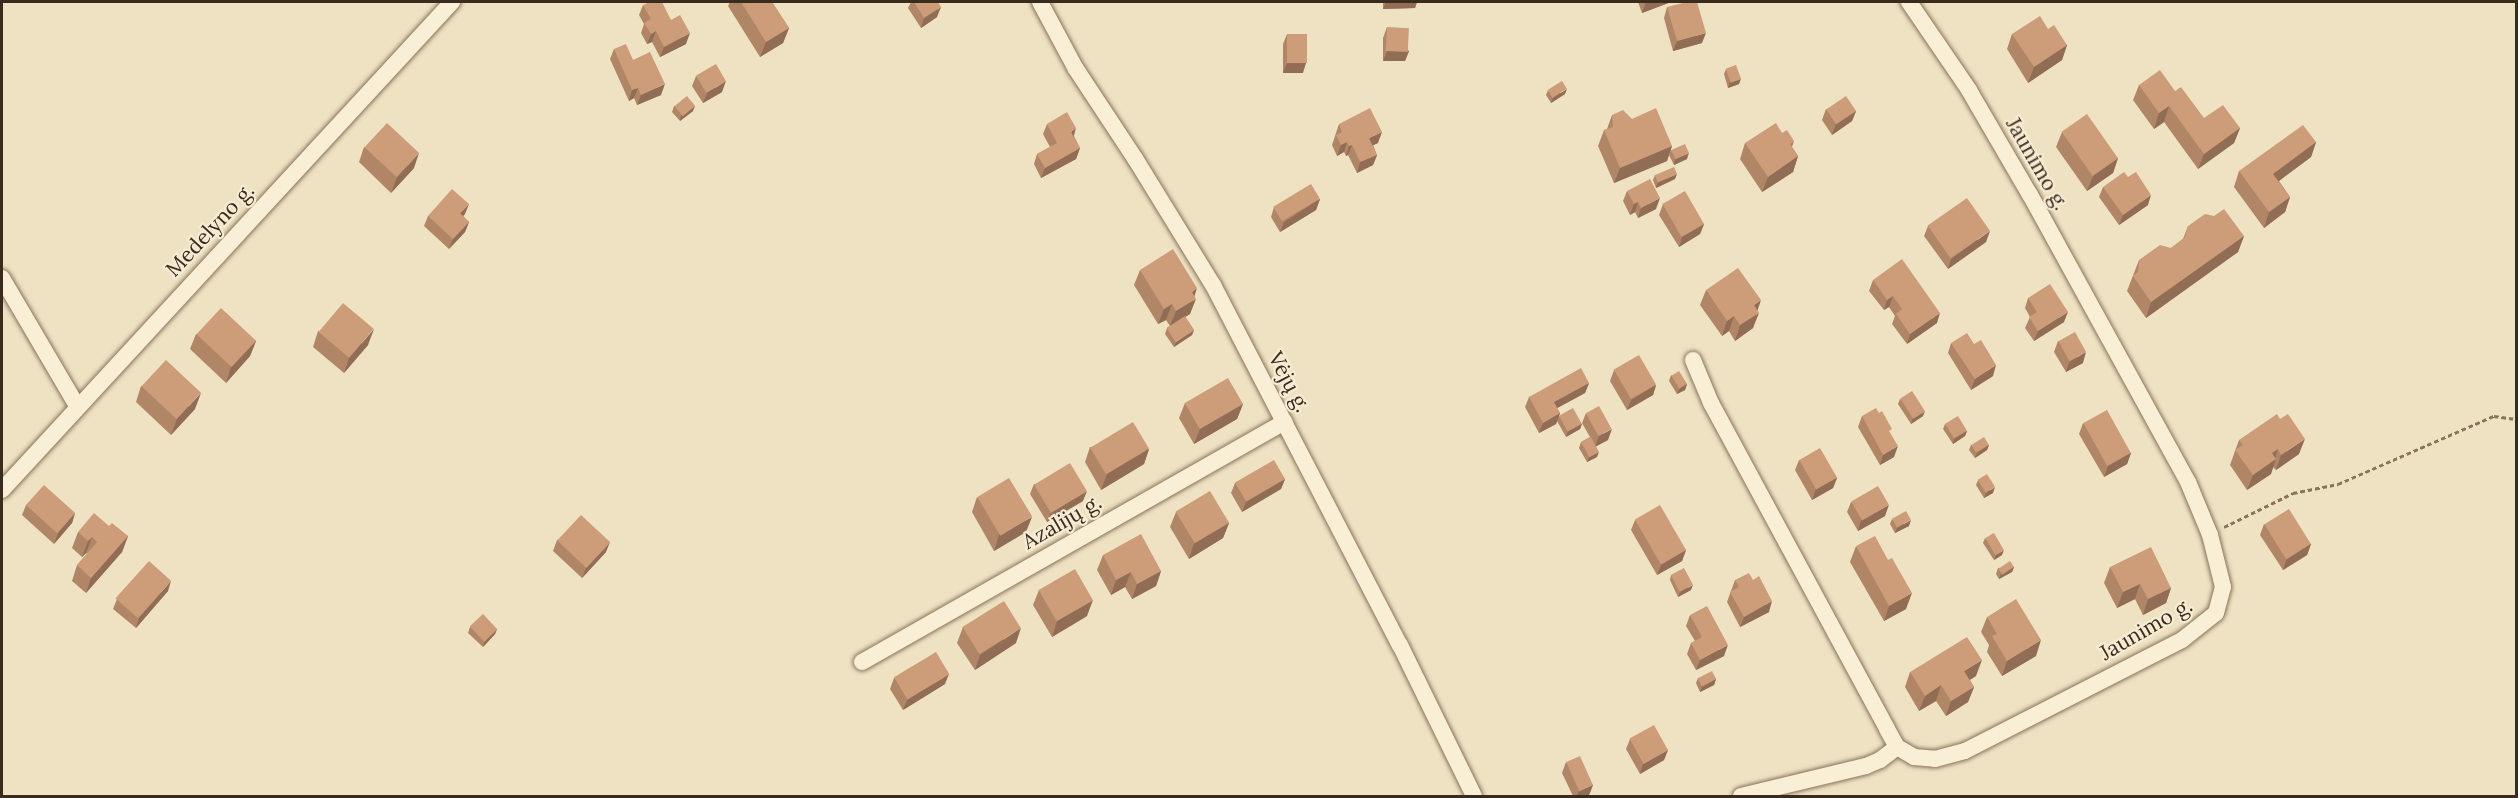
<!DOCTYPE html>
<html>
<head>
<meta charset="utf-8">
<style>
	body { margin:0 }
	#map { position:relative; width:2518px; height:798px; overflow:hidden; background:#efe2c3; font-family:Lora,serif }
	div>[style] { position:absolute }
	.path>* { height:3px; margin-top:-1.5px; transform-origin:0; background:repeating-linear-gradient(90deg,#897359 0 4.5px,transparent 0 7.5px) }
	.roads { filter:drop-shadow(0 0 2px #897359) drop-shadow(0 0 2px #897359) }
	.street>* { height:16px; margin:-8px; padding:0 8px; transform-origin:8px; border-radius:8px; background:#f9efd6 }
	.wall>* { inset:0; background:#b08667 }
	.shaded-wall>* { inset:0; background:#906d54 }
	.building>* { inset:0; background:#cd9c78; transform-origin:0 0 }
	span { translate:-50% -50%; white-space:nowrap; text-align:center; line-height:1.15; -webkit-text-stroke:4.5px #f6ecd3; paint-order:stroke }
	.street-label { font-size:21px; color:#392b1e }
	.frame { position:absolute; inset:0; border:3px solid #392b1e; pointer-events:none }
</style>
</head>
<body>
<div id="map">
	<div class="path">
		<i style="left:2224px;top:527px;width:77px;rotate:-26.2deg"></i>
		<i style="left:2293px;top:493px;width:46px;rotate:-11.3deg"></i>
		<i style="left:2338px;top:484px;width:170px;rotate:-23.6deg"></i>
		<i style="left:2494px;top:416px;width:22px;rotate:8deg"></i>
	</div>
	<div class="roads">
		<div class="street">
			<i style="left:1040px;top:2px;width:76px;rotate:61.8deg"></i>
			<i style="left:1076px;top:69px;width:109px;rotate:56.6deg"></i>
			<i style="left:1136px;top:160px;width:147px;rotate:58.4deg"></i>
			<i style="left:1213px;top:285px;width:406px;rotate:62.6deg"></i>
			<i style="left:1400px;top:645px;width:168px;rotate:63.9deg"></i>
			<i style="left:2px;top:278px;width:148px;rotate:59.6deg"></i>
			<i style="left:1693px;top:360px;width:47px;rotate:67.3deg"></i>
			<i style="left:1711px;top:403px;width:370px;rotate:61.6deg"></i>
			<i style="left:1887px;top:729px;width:21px;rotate:61deg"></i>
			<i style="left:1897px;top:747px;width:20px;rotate:30deg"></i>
			<i style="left:1914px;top:757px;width:21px;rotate:5deg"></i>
			<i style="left:1935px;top:759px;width:31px;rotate:-15deg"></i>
			<i style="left:1965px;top:751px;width:244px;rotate:-27.1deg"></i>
			<i style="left:2182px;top:640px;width:43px;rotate:-38.5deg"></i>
			<i style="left:2216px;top:613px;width:27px;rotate:-75deg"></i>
			<i style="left:2223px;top:587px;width:54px;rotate:-104deg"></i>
			<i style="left:2210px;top:535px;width:57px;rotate:-112.5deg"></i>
			<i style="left:2188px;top:482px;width:328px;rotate:-118.8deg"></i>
			<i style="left:2030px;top:195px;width:121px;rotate:-120.2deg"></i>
			<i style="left:1969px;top:90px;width:107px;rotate:-124.3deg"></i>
			<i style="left:2px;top:490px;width:664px;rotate:-47.32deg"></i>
			<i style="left:862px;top:662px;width:486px;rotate:-29.6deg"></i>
			<i style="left:1741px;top:796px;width:129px;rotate:-13.5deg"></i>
			<i style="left:1866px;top:766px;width:15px;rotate:-23deg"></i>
			<i style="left:1880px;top:760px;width:21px;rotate:-37deg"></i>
		</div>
	</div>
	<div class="wall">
		<i style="clip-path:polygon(730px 2px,772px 2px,789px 28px,783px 43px,760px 57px,728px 6px)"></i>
		<i style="clip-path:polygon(911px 2px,938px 2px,937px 17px,921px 28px,908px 8px)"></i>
		<i style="clip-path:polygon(1383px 2px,1417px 2px,1415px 8px,1383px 9px)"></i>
		<i style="clip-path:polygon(1638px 2px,1671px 2px,1642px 13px)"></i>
		<i style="clip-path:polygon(643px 5px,671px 20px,686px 44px,660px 57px,652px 42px,647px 44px,641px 33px,644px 24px,639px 15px)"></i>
		<i style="clip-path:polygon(1667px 7px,1702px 43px,1673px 51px,1664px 18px)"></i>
		<i style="clip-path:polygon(1387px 27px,1409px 51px,1405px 61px,1383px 61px,1383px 38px)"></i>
		<i style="clip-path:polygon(2048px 29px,2067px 45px,2062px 60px,2028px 83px,2007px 49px,2012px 34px)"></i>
		<i style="clip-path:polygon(1287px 34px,1303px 73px,1283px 73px,1283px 44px)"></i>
		<i style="clip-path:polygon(614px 49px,633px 60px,661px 95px,637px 105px,634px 98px,629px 101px,610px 59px)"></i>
		<i style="clip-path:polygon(1726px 69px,1739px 84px,1728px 88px,1724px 74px)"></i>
		<i style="clip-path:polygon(696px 76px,722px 92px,703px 103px,692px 86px)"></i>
		<i style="clip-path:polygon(2139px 85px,2175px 91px,2204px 118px,2240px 128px,2234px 143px,2198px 169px,2164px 122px,2154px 129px,2133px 100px)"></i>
		<i style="clip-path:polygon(1548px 90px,1565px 94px,1551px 103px,1546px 95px)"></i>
		<i style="clip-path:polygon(674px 106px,693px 111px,680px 121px,672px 112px)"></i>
		<i style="clip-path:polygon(1826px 109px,1856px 111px,1852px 121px,1832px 135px,1822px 120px)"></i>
		<i style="clip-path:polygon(1612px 115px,1632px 119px,1672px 146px,1667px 161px,1614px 183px,1598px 146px,1604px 130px,1607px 129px)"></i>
		<i style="clip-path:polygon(1047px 124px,1074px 136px,1080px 148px,1076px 159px,1041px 178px,1034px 164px,1037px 154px,1050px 147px,1043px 134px)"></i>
		<i style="clip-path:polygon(1339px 124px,1378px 143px,1373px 145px,1377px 155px,1373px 165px,1357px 173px,1348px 155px,1346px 156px,1344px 152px,1337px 156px,1332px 145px)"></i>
		<i style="clip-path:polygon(2062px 132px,2118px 158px,2113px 173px,2087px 191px,2056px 147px)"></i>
		<i style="clip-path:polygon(1794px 141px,1792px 147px,1798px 156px,1793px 172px,1762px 192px,1740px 159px,1745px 143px)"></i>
		<i style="clip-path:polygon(2316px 142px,2311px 157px,2279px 181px,2290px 197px,2285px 212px,2264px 228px,2234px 187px,2239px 171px)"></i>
		<i style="clip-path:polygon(364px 147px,414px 168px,391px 193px,359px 162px)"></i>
		<i style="clip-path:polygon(1671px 150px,1687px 159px,1674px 165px,1669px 155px)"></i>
		<i style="clip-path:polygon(1655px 175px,1675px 179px,1656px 188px,1653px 180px)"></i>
		<i style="clip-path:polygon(2103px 187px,2148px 205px,2119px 225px,2099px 197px)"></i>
		<i style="clip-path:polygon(1627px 191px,1656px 209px,1638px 218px,1635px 212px,1630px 215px,1623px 201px)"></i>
		<i style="clip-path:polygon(1320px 199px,1316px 210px,1280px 232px,1271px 217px,1274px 207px)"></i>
		<i style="clip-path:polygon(1663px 204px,1704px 224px,1700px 234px,1679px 247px,1659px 215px)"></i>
		<i style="clip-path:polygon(465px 214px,463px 216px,469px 222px,465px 232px,449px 249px,424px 226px,428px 216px)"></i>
		<i style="clip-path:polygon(1928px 226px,1986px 242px,1948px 269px,1924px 236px)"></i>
		<i style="clip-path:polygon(2188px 226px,2244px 236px,2238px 252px,2146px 318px,2127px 291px,2139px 260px,2171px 248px,2183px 239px)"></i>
		<i style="clip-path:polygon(1140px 270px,1194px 296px,1190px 314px,1185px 317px,1194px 330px,1192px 335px,1174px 347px,1165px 334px,1167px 328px,1170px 326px,1166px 320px,1158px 324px,1134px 285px)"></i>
		<i style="clip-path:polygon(1873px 280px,1937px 323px,1907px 344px,1892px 324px,1895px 316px,1889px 307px,1884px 310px,1869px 291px)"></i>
		<i style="clip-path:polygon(1706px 290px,1757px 310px,1753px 328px,1735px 341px,1729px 331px,1722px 336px,1700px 305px)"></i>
		<i style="clip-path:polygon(2028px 298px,2064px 322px,2034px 341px,2025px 328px,2030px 317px,2025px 308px)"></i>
		<i style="clip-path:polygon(318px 331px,368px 345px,344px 373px,313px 347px)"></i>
		<i style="clip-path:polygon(196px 334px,256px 341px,250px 356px,226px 383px,190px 349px)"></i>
		<i style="clip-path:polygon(2058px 341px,2083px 363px,2066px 372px,2054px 352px)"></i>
		<i style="clip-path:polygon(1951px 343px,1993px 376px,1971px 390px,1948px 353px)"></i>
		<i style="clip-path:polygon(1614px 370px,1656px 385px,1653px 395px,1627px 410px,1610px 381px)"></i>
		<i style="clip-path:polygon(1671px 375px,1687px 384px,1685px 390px,1677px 394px,1669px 381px)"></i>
		<i style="clip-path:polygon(1589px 383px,1585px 393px,1557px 408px,1560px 413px,1559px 416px,1582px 424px,1580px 429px,1566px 437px,1557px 421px,1556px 424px,1539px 433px,1525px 407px,1529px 397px)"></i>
		<i style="clip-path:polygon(141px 386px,195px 409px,171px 435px,136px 402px)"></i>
		<i style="clip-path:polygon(1900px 399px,1923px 416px,1911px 424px,1898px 404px)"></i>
		<i style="clip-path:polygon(1185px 403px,1243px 404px,1237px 419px,1194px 444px,1179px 418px)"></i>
		<i style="clip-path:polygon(1586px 413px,1608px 440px,1596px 446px,1597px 457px,1587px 462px,1579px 448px,1581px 442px,1590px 437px,1582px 423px)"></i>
		<i style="clip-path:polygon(1862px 416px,1891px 434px,1894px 457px,1880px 465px,1858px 427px)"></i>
		<i style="clip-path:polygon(2083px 423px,2131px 453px,2127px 464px,2104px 477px,2079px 434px)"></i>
		<i style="clip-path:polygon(1945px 424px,1967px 431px,1965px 436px,1953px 444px,1943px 429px)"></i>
		<i style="clip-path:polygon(2239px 440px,2299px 454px,2276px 470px,2273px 467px,2271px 474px,2247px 490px,2230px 465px)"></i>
		<i style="clip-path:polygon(1971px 445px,1989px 445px,1987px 450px,1975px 458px,1969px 450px)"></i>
		<i style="clip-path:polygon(1090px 447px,1149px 449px,1144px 464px,1101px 490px,1085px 462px)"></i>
		<i style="clip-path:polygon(1799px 460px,1837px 478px,1833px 488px,1812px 500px,1795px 470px)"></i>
		<i style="clip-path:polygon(1285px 479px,1281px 489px,1242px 512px,1231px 493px,1235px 483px)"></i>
		<i style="clip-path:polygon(1978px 480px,1993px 493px,1984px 498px,1976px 485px)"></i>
		<i style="clip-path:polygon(1034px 484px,1083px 501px,1047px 522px,1030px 494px)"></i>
		<i style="clip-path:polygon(977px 497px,1026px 532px,994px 551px,972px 512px)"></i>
		<i style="clip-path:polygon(1851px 502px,1885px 516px,1858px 531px,1847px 512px)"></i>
		<i style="clip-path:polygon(26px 505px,75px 513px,72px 523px,54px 544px,22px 515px)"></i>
		<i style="clip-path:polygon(1176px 512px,1229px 523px,1223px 538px,1189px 559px,1170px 527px)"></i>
		<i style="clip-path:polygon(1892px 519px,1909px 526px,1895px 533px,1890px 524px)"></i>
		<i style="clip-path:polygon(1635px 520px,1686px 550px,1682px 561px,1657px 575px,1631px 530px)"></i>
		<i style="clip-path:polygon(2264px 524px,2311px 544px,2307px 555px,2283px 570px,2260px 535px)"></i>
		<i style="clip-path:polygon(109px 526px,128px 536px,122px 552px,86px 593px,72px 581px,77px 565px,87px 554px,86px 553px,82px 557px,72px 548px,78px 532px)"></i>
		<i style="clip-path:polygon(1985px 538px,2002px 555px,1994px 560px,1983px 543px)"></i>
		<i style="clip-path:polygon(557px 540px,606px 552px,582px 578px,553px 551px)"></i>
		<i style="clip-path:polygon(1856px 546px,1906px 609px,1884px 621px,1850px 562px)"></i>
		<i style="clip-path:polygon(1103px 555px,1161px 571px,1156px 586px,1132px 599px,1125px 587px,1111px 595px,1097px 570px)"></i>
		<i style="clip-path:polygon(2014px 567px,2012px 572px,1999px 579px,1996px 574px,1998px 568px)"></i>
		<i style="clip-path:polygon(2110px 567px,2171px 588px,2166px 603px,2143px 615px,2135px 599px,2117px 608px,2104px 583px)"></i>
		<i style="clip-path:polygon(1671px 575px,1691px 590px,1678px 597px,1670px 580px)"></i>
		<i style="clip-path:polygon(1735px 580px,1753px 580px,1769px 612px,1740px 627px,1727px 602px)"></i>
		<i style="clip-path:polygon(1039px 590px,1087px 616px,1052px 637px,1033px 605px)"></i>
		<i style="clip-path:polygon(168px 591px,136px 628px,113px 609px,117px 599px)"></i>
		<i style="clip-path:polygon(1690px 615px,1724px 656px,1696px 670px,1687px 654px,1691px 643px,1695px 641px,1686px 626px)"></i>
		<i style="clip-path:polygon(1987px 617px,2036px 656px,2002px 676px,1987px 652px,1989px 645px,1981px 632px)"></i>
		<i style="clip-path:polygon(470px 627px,497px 629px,495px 634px,483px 647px,468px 633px)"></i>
		<i style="clip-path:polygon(963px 627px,1016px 643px,975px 670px,957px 643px)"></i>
		<i style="clip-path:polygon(1910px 672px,1976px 676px,1970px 680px,1974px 687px,1968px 702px,1946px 716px,1936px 701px,1919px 711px,1905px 687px)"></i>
		<i style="clip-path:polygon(894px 678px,945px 684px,903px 710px,890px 689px)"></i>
		<i style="clip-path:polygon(1698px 678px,1716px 679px,1714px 685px,1700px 692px,1696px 683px)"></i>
		<i style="clip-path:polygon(1630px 739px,1668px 750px,1664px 760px,1640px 774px,1626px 749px)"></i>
		<i style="clip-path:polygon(1566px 762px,1593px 785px,1589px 795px,1586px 796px,1573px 796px,1562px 773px)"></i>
	</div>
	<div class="shaded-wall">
		<i style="clip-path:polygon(1386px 2px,1417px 2px,1415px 8px,1383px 9px)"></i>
		<i style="clip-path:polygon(1646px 2px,1671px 2px,1642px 13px)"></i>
		<i style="clip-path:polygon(941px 7px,937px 17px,921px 28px,924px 18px)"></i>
		<i style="clip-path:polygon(789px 28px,783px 43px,760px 57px,766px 42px)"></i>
		<i style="clip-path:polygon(656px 31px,652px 42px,647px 44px,651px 34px)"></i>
		<i style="clip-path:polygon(690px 33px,686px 44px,660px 57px,664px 47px)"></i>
		<i style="clip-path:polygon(1706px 33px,1702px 43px,1673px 51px,1677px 41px)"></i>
		<i style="clip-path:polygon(2067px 45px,2062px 60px,2028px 83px,2034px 67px)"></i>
		<i style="clip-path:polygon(1387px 51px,1409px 51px,1405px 61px,1383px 61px)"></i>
		<i style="clip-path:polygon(1287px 63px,1306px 63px,1303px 73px,1283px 73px)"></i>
		<i style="clip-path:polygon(1741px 79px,1739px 84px,1728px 88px,1730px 82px)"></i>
		<i style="clip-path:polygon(726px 81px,722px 92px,703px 103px,707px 93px)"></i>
		<i style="clip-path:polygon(665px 84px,661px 95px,637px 105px,641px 95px)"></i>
		<i style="clip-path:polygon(638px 88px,634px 98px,629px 101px,632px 90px)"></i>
		<i style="clip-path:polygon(1567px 89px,1565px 94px,1551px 103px,1553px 98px)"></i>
		<i style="clip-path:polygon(695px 106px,693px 111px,680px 121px,681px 116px)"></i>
		<i style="clip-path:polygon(2169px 106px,2164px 122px,2154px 129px,2159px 113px)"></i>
		<i style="clip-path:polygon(1856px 111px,1852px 121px,1832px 135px,1836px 124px)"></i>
		<i style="clip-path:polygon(1076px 128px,1073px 139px,1071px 132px)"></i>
		<i style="clip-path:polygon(2240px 128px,2234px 143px,2198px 169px,2204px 154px)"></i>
		<i style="clip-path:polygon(1382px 132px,1378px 143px,1365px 149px,1369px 138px)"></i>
		<i style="clip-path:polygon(1347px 142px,1344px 152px,1337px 156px,1341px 145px)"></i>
		<i style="clip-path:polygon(2316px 142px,2311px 157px,2268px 189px,2273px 174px)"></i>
		<i style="clip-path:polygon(1352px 145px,1348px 155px,1346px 156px,1349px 146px)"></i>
		<i style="clip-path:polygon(1672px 146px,1667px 161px,1614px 183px,1620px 168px)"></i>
		<i style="clip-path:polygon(1080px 148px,1076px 159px,1041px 178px,1045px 168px)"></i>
		<i style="clip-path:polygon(419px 153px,414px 168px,391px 193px,397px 177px)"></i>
		<i style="clip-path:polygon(1689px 153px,1687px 159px,1674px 165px,1675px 159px)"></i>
		<i style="clip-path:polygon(1377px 155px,1373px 165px,1357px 173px,1360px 162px)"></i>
		<i style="clip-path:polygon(1798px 156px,1793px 172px,1762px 192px,1768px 177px)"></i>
		<i style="clip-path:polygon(2118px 158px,2113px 173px,2087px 191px,2093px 176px)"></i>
		<i style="clip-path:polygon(1677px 174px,1675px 179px,1656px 188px,1658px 182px)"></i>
		<i style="clip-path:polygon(2151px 195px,2148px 205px,2119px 225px,2123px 215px)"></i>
		<i style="clip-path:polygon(2290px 197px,2285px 212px,2264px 228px,2269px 212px)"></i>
		<i style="clip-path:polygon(1660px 198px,1656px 209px,1638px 218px,1641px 208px)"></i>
		<i style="clip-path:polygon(1320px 199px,1316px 210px,1280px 232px,1284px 222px)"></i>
		<i style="clip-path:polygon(1638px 202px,1635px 212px,1630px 215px,1634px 204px)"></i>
		<i style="clip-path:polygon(469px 204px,465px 214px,456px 224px,460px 213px)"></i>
		<i style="clip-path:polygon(469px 222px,465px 232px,449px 249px,453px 239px)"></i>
		<i style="clip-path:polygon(1704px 224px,1700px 234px,1679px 247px,1682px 237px)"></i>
		<i style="clip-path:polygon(1990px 231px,1986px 242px,1948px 269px,1951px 259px)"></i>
		<i style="clip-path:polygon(2244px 236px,2238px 252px,2146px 318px,2151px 302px)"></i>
		<i style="clip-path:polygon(1197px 288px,1193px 301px,1196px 299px,1190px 314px,1170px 326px,1176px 311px,1192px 292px)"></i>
		<i style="clip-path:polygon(1893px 296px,1889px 307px,1884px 310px,1887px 300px)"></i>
		<i style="clip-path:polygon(1761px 300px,1756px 315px,1759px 313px,1753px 328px,1735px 341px,1740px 325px,1754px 305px)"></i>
		<i style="clip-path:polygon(1172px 304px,1166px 320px,1158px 324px,1164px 309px)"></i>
		<i style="clip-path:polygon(2068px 312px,2064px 322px,2034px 341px,2038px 331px)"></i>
		<i style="clip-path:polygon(1940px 313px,1937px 323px,1907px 344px,1910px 334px)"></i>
		<i style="clip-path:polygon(1734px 316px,1729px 331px,1722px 336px,1727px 321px)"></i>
		<i style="clip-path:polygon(374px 329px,368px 345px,344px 373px,349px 358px)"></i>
		<i style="clip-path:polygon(1194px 330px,1192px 335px,1174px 347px,1176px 342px)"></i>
		<i style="clip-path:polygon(256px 341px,250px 356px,226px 383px,231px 367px)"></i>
		<i style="clip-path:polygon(2086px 352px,2083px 363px,2066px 372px,2069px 362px)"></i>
		<i style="clip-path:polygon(1996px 365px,1993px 376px,1971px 390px,1975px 379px)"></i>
		<i style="clip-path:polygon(1589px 383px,1585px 393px,1550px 412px,1554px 402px)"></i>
		<i style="clip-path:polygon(1687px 384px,1685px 390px,1677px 394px,1679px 389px)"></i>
		<i style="clip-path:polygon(1656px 385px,1653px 395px,1627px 410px,1631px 400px)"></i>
		<i style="clip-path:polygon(201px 393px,195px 409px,171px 435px,177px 419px)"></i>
		<i style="clip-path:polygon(1243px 404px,1237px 419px,1194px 444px,1200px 429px)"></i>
		<i style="clip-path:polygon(1925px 411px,1923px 416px,1911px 424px,1913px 418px)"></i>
		<i style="clip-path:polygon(1560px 413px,1556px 424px,1539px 433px,1543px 423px)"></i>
		<i style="clip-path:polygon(1582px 424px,1580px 429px,1566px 437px,1568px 431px)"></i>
		<i style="clip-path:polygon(1612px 429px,1608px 440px,1595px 447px,1599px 436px)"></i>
		<i style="clip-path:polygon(1967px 431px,1965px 436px,1953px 444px,1954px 439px)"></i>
		<i style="clip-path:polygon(2305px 439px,2299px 454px,2276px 470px,2281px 455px)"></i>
		<i style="clip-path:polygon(1989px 445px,1987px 450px,1975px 458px,1977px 453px)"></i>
		<i style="clip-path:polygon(1898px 446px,1894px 457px,1880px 465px,1883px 455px)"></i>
		<i style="clip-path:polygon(1149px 449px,1144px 464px,1101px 490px,1107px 474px)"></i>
		<i style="clip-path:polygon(2278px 449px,2274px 461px,2276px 459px,2271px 474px,2247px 490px,2253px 475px,2272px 453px)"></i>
		<i style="clip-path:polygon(1599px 452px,1597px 457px,1587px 462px,1589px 457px)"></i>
		<i style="clip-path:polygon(2131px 453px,2127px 464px,2104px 477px,2108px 466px)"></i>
		<i style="clip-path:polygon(1837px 478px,1833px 488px,1812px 500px,1816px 489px)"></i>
		<i style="clip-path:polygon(1285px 479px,1281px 489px,1242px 512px,1246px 502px)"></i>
		<i style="clip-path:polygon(1995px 487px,1993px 493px,1984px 498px,1986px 493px)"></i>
		<i style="clip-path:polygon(1087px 491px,1083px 501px,1047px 522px,1051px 512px)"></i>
		<i style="clip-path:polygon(1889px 505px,1885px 516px,1858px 531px,1861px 520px)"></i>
		<i style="clip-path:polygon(75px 513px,72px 523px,54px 544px,58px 533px)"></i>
		<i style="clip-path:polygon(1032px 517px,1026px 532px,994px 551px,999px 535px)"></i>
		<i style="clip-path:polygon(1911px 520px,1909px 526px,1895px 533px,1897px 528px)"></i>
		<i style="clip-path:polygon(1229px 523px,1223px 538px,1189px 559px,1194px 543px)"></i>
		<i style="clip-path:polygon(128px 536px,122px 552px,86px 593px,91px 578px)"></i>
		<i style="clip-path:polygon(92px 537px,86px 553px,82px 557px,88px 541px)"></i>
		<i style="clip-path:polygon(610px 542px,606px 552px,582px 578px,586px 568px)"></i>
		<i style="clip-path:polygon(2311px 544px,2307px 555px,2283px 570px,2286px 560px)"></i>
		<i style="clip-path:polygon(1686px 550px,1682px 561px,1657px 575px,1661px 565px)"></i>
		<i style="clip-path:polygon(2004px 550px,2002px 555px,1994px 560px,1996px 555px)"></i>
		<i style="clip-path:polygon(2014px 567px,2012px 572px,1999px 579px,2001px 574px)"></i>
		<i style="clip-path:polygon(1161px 571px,1156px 586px,1132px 599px,1137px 584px)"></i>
		<i style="clip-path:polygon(1131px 572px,1125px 587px,1111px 595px,1116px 580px)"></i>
		<i style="clip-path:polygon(171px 581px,168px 591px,136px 628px,139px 618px)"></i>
		<i style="clip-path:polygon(2140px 584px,2135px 599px,2117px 608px,2123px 592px)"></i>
		<i style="clip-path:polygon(1693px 585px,1691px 590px,1678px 597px,1680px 592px)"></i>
		<i style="clip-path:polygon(2171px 588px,2166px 603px,2143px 615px,2148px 599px)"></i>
		<i style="clip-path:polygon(1912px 593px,1906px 609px,1884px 621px,1889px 606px)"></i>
		<i style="clip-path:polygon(1093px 600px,1087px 616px,1052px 637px,1057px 621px)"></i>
		<i style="clip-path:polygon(1772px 601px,1769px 612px,1740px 627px,1744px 617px)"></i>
		<i style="clip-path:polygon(1021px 628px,1016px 643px,975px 670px,980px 655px)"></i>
		<i style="clip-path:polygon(497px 629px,495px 634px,483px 647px,485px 641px)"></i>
		<i style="clip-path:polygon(2041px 640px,2036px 656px,2002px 676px,2007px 661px)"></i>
		<i style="clip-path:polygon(1728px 645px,1724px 656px,1696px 670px,1700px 660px)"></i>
		<i style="clip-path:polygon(1982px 660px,1976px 676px,1959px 686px,1964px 671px)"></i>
		<i style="clip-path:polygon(949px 674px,945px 684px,903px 710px,907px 700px)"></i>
		<i style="clip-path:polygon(1716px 679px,1714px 685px,1700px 692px,1702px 687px)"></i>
		<i style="clip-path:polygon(1941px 685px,1936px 701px,1919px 711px,1925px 696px)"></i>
		<i style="clip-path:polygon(1974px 687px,1968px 702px,1946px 716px,1951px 701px)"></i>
		<i style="clip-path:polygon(1668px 750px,1664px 760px,1640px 774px,1643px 764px)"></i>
		<i style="clip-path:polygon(1593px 785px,1589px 795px,1586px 796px,1577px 796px,1579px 791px)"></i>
	</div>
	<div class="building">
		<i style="clip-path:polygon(650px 2px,662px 2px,671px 20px,680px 15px,690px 33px,664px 47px,656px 31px,651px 34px,644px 23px,651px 19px,643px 5px)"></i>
		<i style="clip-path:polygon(741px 2px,772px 2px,789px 28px,766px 42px)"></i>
		<i style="clip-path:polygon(914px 2px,938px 2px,941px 7px,924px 18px)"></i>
		<i style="clip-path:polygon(1687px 2px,1697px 2px,1706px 33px,1677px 41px,1667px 7px)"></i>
		<i style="clip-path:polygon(2040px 16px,2048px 29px,2054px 25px,2067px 45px,2034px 67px,2012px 34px)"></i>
		<i style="left:1387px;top:27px;width:22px;height:24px;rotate:3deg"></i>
		<i style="left:1287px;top:34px;width:20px;height:29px"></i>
		<i style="clip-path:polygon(626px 44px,633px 60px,650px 52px,665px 84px,641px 95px,638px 88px,632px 90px,614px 49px)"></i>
		<i style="left:716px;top:64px;width:20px;height:23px;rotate:60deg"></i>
		<i style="left:1736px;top:65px;width:15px;height:11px;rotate:70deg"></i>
		<i style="clip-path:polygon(2160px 70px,2175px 91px,2181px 87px,2204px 118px,2223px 105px,2240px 128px,2204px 154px,2169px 106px,2159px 113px,2139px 85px)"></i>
		<i style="left:1562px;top:81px;width:9px;height:17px;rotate:58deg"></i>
		<i style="left:687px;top:96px;width:13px;height:16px;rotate:51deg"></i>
		<i style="left:1846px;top:96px;width:18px;height:24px;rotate:56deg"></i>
		<i style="clip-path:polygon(1370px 108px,1382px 132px,1369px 138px,1377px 155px,1360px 162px,1352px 145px,1349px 146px,1347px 142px,1341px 145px,1336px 135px,1342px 132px,1339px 124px)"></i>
		<i style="clip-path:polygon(1656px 108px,1672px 146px,1620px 168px,1604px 130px,1613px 127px,1612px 115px,1623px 110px,1632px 119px)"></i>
		<i style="clip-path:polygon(1067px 112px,1076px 128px,1071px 132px,1080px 148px,1045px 168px,1037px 154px,1057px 143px,1047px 124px)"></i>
		<i style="left:2087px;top:114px;width:54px;height:31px;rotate:55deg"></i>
		<i style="left:387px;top:123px;width:44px;height:33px;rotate:43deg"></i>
		<i style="clip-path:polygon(1776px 123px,1782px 133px,1787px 130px,1794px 141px,1790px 144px,1798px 156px,1768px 177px,1745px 143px)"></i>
		<i style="clip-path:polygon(2303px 125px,2316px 142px,2273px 174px,2290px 197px,2269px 212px,2239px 171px)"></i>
		<i style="left:1685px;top:144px;width:10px;height:15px;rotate:66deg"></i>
		<i style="left:1674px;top:167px;width:8px;height:21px;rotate:67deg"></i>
		<i style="clip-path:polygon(2124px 172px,2128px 177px,2136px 172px,2151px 195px,2123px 215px,2103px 187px)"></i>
		<i style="clip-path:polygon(1650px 179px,1660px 198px,1641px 208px,1638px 202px,1634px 204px,1627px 191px)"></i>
		<i style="left:1311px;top:184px;width:17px;height:44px;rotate:59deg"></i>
		<i style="clip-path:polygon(452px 189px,469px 204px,460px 213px,469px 222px,453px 239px,428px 216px)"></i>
		<i style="left:1685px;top:191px;width:38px;height:26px;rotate:60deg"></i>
		<i style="left:1967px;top:198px;width:40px;height:48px;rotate:55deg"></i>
		<i style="clip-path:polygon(2224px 209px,2244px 236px,2151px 302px,2133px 276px,2138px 272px,2139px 260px,2160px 245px,2171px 248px,2185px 237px,2188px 226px,2205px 214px,2214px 216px)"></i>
		<i style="clip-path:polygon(1173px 249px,1197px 288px,1192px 292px,1196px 299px,1176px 311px,1172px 304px,1164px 309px,1140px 270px)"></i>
		<i style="clip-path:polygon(1902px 259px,1940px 313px,1910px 334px,1896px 314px,1902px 309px,1893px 296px,1887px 300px,1873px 280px)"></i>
		<i style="clip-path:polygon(1738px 268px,1761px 300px,1754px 305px,1759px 313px,1740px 325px,1734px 316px,1727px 321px,1706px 290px)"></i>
		<i style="clip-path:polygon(2050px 284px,2068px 312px,2038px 331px,2029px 317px,2037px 312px,2028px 298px)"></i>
		<i style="left:343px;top:303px;width:40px;height:38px;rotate:40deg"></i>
		<i style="left:221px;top:308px;width:48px;height:36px;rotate:43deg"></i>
		<i style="left:1185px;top:316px;width:17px;height:22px;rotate:57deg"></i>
		<i style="left:2075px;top:332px;width:23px;height:19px;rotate:61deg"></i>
		<i style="clip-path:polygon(1967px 333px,1974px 344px,1981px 340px,1996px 365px,1975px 379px,1951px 343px)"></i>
		<i style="left:1639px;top:355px;width:34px;height:29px;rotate:60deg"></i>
		<i style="left:166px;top:360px;width:48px;height:36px;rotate:43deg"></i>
		<i style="clip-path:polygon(1581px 368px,1589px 383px,1554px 402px,1560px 413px,1543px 423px,1529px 397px)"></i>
		<i style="left:1679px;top:371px;width:15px;height:9px;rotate:58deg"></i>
		<i style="left:1228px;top:378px;width:30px;height:50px;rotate:60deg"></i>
		<i style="left:1912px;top:391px;width:24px;height:14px;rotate:57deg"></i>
		<i style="left:1599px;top:406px;width:26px;height:15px;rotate:61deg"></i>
		<i style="left:1573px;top:408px;width:18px;height:16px;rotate:61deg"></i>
		<i style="clip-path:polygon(1876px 408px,1879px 413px,1882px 411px,1892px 429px,1889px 431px,1898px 446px,1883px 455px,1862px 416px)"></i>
		<i style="left:2107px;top:410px;width:49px;height:27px;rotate:61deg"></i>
		<i style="clip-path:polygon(2277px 414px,2280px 419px,2288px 414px,2305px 439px,2281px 455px,2278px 449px,2272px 453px,2276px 459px,2253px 475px,2235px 450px,2243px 445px,2239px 440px)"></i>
		<i style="left:1958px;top:416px;width:17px;height:15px;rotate:59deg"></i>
		<i style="left:1133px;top:422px;width:31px;height:50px;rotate:59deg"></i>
		<i style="left:1591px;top:437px;width:17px;height:11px;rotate:62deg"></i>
		<i style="left:1984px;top:437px;width:9px;height:15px;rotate:58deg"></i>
		<i style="left:1820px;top:448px;width:34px;height:24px;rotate:60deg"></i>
		<i style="left:1274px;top:460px;width:22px;height:45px;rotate:60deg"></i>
		<i style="left:1070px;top:463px;width:33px;height:42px;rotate:59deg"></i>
		<i style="left:1987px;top:474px;width:15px;height:11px;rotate:58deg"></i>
		<i style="left:1009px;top:478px;width:45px;height:37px;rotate:59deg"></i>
		<i style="left:44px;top:485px;width:42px;height:27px;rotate:42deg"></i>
		<i style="left:1878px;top:486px;width:22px;height:31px;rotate:60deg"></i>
		<i style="left:1210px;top:491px;width:37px;height:40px;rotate:59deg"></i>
		<i style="left:1660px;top:505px;width:52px;height:29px;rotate:60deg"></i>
		<i style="left:2289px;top:509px;width:41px;height:29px;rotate:58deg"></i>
		<i style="left:1906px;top:511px;width:10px;height:16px;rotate:61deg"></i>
		<i style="clip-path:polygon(94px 513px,109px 526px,112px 523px,128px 536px,91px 578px,77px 565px,97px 542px,92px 537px,88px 541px,78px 532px)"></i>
		<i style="left:581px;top:515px;width:40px;height:35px;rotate:43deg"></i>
		<i style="left:1994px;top:533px;width:20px;height:10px;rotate:60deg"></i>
		<i style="clip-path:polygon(1141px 534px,1161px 571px,1137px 584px,1131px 572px,1116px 580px,1103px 555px)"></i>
		<i style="clip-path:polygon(1875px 536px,1888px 560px,1892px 558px,1912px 593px,1889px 606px,1856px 546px)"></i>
		<i style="clip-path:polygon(2151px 547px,2171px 588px,2148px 599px,2140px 584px,2123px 592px,2110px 567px)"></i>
		<i style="left:149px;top:561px;width:30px;height:50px;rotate:42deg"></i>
		<i style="left:2010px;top:561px;width:7px;height:14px;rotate:56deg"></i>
		<i style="left:1684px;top:568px;width:19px;height:15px;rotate:62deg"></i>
		<i style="left:1075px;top:569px;width:36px;height:42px;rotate:60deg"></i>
		<i style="clip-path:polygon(1749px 573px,1753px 580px,1759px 576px,1772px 601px,1744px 617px,1730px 592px,1739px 587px,1735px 580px)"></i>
		<i style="clip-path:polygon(2016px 599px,2041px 640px,2007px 661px,1992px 636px,1997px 634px,1987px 617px)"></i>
		<i style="left:1004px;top:601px;width:32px;height:49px;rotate:58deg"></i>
		<i style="clip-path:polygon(1707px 606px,1728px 645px,1700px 660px,1691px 643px,1702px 637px,1690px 615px)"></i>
		<i style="left:483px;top:614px;width:21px;height:18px;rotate:47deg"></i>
		<i style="clip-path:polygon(1967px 637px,1982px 660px,1964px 671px,1974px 687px,1951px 701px,1941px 685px,1925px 696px,1910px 672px)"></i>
		<i style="left:936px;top:652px;width:26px;height:49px;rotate:59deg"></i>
		<i style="left:1712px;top:671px;width:9px;height:16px;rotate:63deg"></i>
		<i style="left:1654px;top:725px;width:29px;height:28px;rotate:61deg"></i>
		<i style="left:1580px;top:756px;width:32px;height:15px;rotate:66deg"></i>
	</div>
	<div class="street-label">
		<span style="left:2037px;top:164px;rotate:60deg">Jaunimo g.</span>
		<span style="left:210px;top:230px;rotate:-47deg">Medelyno g.</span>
		<span style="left:1289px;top:382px;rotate:62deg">Vėjų g.</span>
		<span style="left:1062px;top:522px;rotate:-30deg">Azalijų g.</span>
		<span style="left:2146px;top:629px;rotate:-30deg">Jaunimo g.</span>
	</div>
	<div class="frame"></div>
</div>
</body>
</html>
